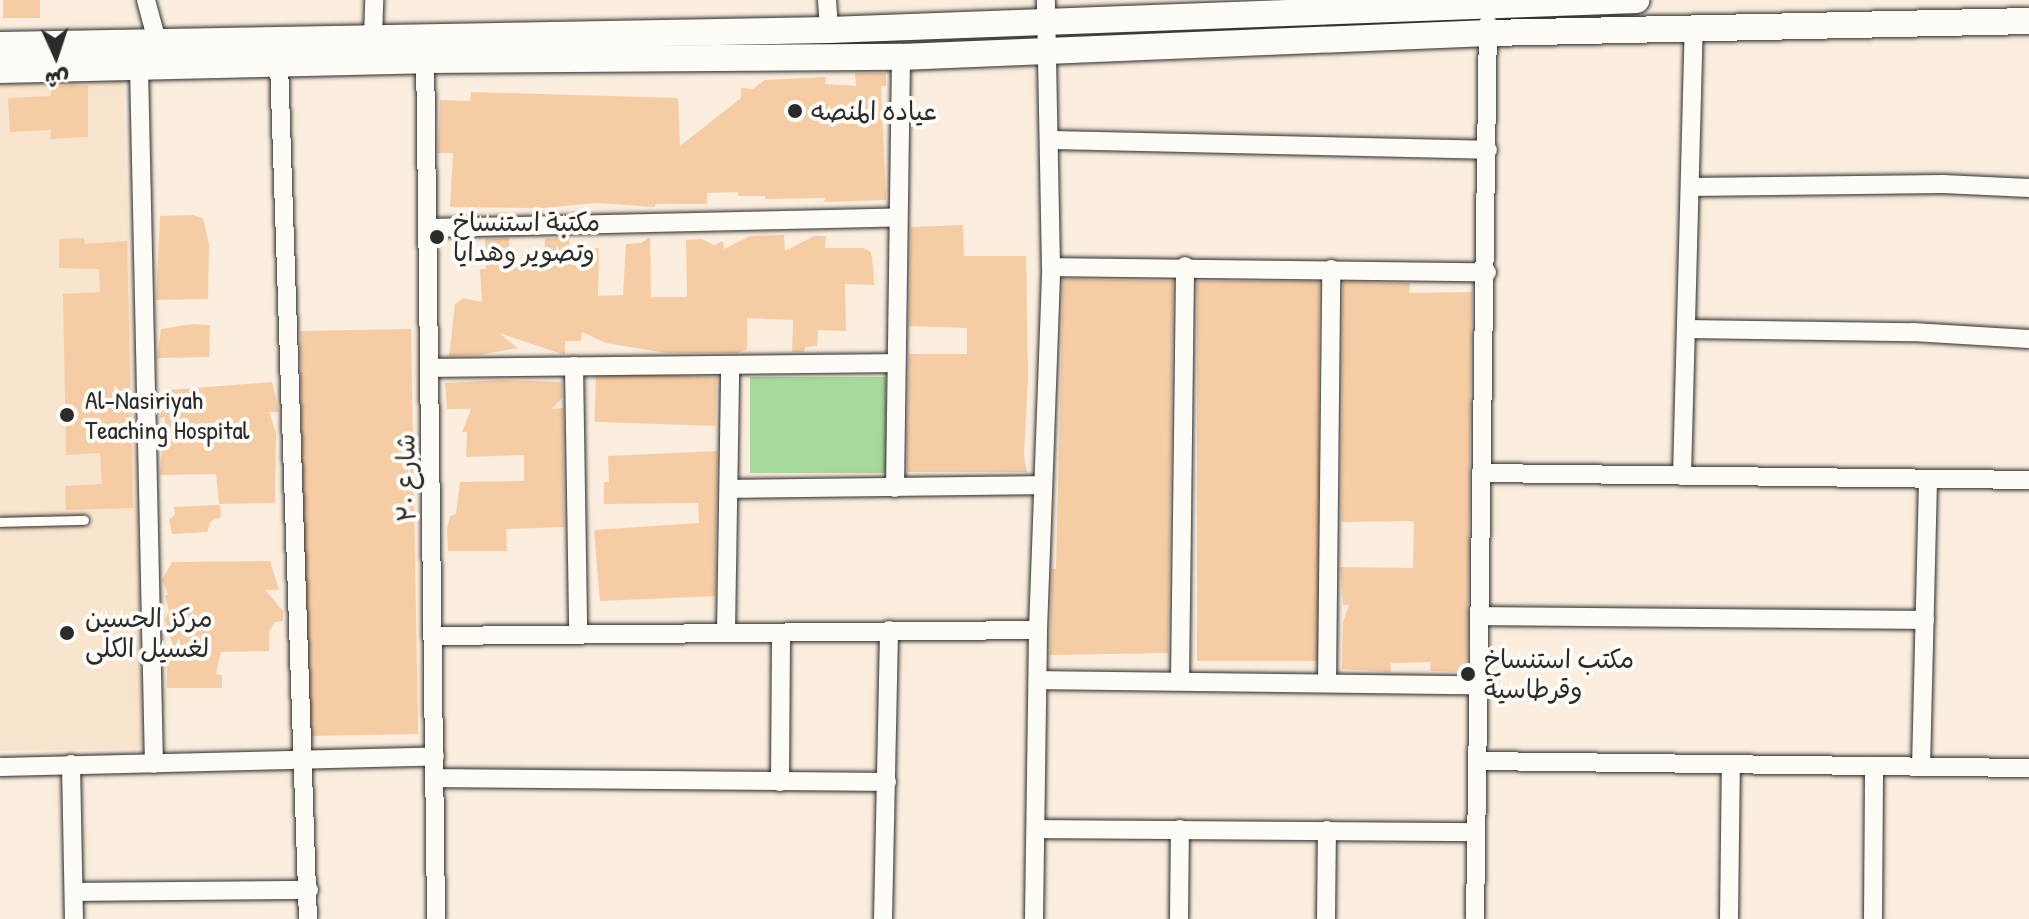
<!DOCTYPE html>
<html>
<head>
<meta charset="utf-8">
<style>
	body { margin:0 }
	#map { position:relative; width:2029px; height:919px; overflow:hidden; background:#fbeede; font-family:"Patrick Hand","Playpen Sans Arabic",sans-serif }
	div>[style] { position:absolute }
	.built>* { inset:0; background:#f9e4cd }
	.green>* { inset:0; background:#a7d99a; transform-origin:0 0 }
	.building>* { inset:0; background:#f5cca4; transform-origin:0 0 }
	.roads { filter:drop-shadow(0 0 2px #2b2b2b) drop-shadow(0 0 2px #2b2b2b) }
	.lane>* { height:9px; margin:-4.5px; padding:0 4.5px; transform-origin:4.5px; border-radius:4.5px; background:#fdfcf7 }
	.street>* { height:18px; margin:-9px; padding:0 9px; transform-origin:9px; border-radius:9px; background:#fdfcf7 }
	.secondary>* { height:26px; margin:-13px; padding:0 13px; transform-origin:13px; border-radius:13px; background:#fdfcf7 }
	.dots>* { width:22px; height:22px; translate:-50% -50%; box-sizing:border-box; border:4px solid #fdfcf7; border-radius:50% }
	span { translate:-50% -50%; white-space:nowrap; text-align:center; line-height:1.15; -webkit-text-stroke:8px #fdfcf7; paint-order:stroke }
	.poi-label { font-size:26px; color:#2b2b2b }
	.left { translate:0 -50%; text-align:left }
	.street-label { font-size:26px; color:#2b2b2b }
	.north { position:absolute; left:16px; top:16px; width:80px; height:80px; -webkit-text-stroke:6px #fdfcf7; paint-order:stroke; rotate:177deg; font-size:22px; font-weight:700; line-height:32px; text-align:center; color:#2b2b2b }
	.north::after { content:''; display:block; margin:auto; width:28px; height:36px; background:#2b2b2b; clip-path:polygon(50% 0,100% 100%,50% 72%,0 100%) }
</style>
</head>
<body>
<div id="map">
	<div class="built">
		<i style="clip-path:polygon(123px 78px,144px 748px,0 751px,0 82px)"></i>
	</div>
	<div class="green">
		<i style="left:750px;top:377px;width:136px;height:96px"></i>
	</div>
	<div class="building">
		<i style="left:3px;top:0;width:37px;height:18px"></i>
		<i style="clip-path:polygon(855px 73px,886px 73px,886px 86px,881px 86px,886px 200px,824px 202px,825px 198px,765px 199px,765px 196px,738px 196px,738px 192px,707px 193px,707px 204px,655px 204px,655px 207px,597px 203px,542px 208px,450px 207px,453px 153px,438px 153px,440px 100px,470px 101px,471px 92px,678px 98px,680px 146px,741px 98px,741px 88px,753px 89px,765px 80px,826px 77px,825px 84px,856px 86px)"></i>
		<i style="clip-path:polygon(73px 85px,88px 86px,88px 137px,50px 139px,51px 130px,10px 132px,8px 98px,51px 96px,51px 87px)"></i>
		<i style="clip-path:polygon(192px 215px,203px 218px,209px 244px,208px 299px,156px 300px,160px 216px)"></i>
		<i style="clip-path:polygon(963px 225px,964px 256px,1026px 256px,1028px 376px,1024px 455px,1027px 472px,907px 472px,909px 354px,967px 354px,967px 328px,909px 326px,911px 227px)"></i>
		<i style="clip-path:polygon(784px 235px,785px 251px,814px 236px,826px 236px,825px 248px,864px 248px,871px 252px,873px 265px,874px 285px,845px 284px,846px 331px,818px 330px,817px 346px,805px 347px,804px 352px,792px 352px,793px 320px,747px 318px,747px 349px,737px 353px,667px 353px,606px 343px,582px 332px,581px 341px,565px 341px,565px 355px,499px 333px,518px 348px,479px 355px,449px 356px,455px 304px,463px 298px,482px 302px,480px 269px,486px 269px,485px 239px,509px 238px,510px 267px,544px 268px,545px 239px,569px 237px,570px 249px,599px 248px,598px 296px,623px 295px,626px 244px,641px 243px,650px 237px,651px 297px,687px 297px,686px 240px,702px 239px,714px 245px,723px 241px,724px 249px,750px 236px)"></i>
		<i style="clip-path:polygon(84px 238px,85px 244px,127px 241px,133px 508px,66px 510px,65px 486px,102px 484px,100px 453px,66px 455px,63px 294px,100px 292px,99px 269px,59px 268px,59px 239px)"></i>
		<i style="clip-path:polygon(1063px 279px,1173px 281px,1168px 653px,1050px 655px,1052px 569px,1056px 569px)"></i>
		<i style="left:1197px;top:281px;width:122px;height:380px"></i>
		<i style="clip-path:polygon(1343px 282px,1410px 283px,1409px 293px,1472px 292px,1467px 672px,1430px 671px,1431px 662px,1391px 663px,1390px 672px,1342px 669px,1343px 622px,1349px 605px,1343px 605px,1340px 567px,1413px 568px,1414px 521px,1341px 522px)"></i>
		<i style="clip-path:polygon(193px 324px,210px 325px,209px 357px,157px 358px,161px 329px)"></i>
		<i style="left:411px;top:329px;width:405px;height:111px;rotate:89deg"></i>
		<i style="left:717px;top:377px;width:49px;height:121px;rotate:92deg"></i>
		<i style="clip-path:polygon(501px 380px,562px 382px,562px 398px,552px 409px,563px 408px,564px 527px,506px 529px,507px 551px,448px 551px,447px 529px,450px 516px,456px 514px,460px 482px,524px 481px,524px 455px,466px 457px,467px 432px,462px 432px,471px 409px,447px 409px,445px 383px)"></i>
		<i style="clip-path:polygon(272px 382px,279px 412px,269px 412px,276px 433px,275px 503px,219px 504px,216px 474px,160px 475px,165px 417px,160px 418px,162px 406px,169px 400px,168px 390px)"></i>
		<i style="clip-path:polygon(717px 451px,715px 596px,600px 601px,594px 530px,699px 523px,698px 503px,604px 504px,604px 482px,609px 482px,608px 456px)"></i>
		<i style="clip-path:polygon(220px 505px,221px 517px,211px 521px,207px 532px,172px 534px,169px 519px,175px 515px,174px 507px)"></i>
		<i style="clip-path:polygon(270px 561px,279px 590px,265px 590px,283px 611px,283px 621px,275px 622px,269px 632px,269px 651px,221px 652px,216px 674px,222px 675px,222px 688px,167px 688px,167px 660px,172px 644px,165px 619px,169px 611px,165px 596px,168px 594px,162px 580px,172px 562px)"></i>
	</div>
	<div class="roads">
		<div class="lane">
			<i style="left:0;top:522px;width:84px;rotate:-1.4deg"></i>
		</div>
		<div class="street">
			<i style="left:146px;top:0;width:42px;rotate:75deg"></i>
			<i style="left:827px;top:0;width:30px;rotate:86deg"></i>
			<i style="left:373px;top:37px;width:37px;rotate:-88deg"></i>
			<i style="left:425px;top:50px;width:869px;rotate:89.27deg"></i>
			<i style="left:279px;top:64px;width:855px;rotate:88.06deg"></i>
			<i style="left:139px;top:67px;width:697px;rotate:88.77deg"></i>
			<i style="left:1051px;top:140px;width:437px;rotate:1.3deg"></i>
			<i style="left:1690px;top:187px;width:253px;rotate:-0.7deg"></i>
			<i style="left:1943px;top:184px;width:86px;rotate:2.7deg"></i>
			<i style="left:427px;top:228px;width:470px;rotate:-1.3deg"></i>
			<i style="left:1051px;top:267px;width:436px;rotate:0.7deg"></i>
			<i style="left:1686px;top:329px;width:227px;rotate:0.8deg"></i>
			<i style="left:1913px;top:332px;width:116px;rotate:3.5deg"></i>
			<i style="left:574px;top:366px;width:269px;rotate:89.1deg"></i>
			<i style="left:431px;top:368px;width:464px;rotate:-0.6deg"></i>
			<i style="left:1483px;top:473px;width:546px;rotate:0.73deg"></i>
			<i style="left:1682px;top:476px;width:448px;rotate:-88.5deg"></i>
			<i style="left:895px;top:488px;width:431px;rotate:-89.2deg"></i>
			<i style="left:730px;top:489px;width:313px;rotate:-0.7deg"></i>
			<i style="left:1480px;top:616px;width:445px;rotate:0.5deg"></i>
			<i style="left:726px;top:633px;width:268px;rotate:-89.1deg"></i>
			<i style="left:434px;top:636px;width:604px;rotate:-0.57deg"></i>
			<i style="left:1039px;top:680px;width:440px;rotate:0.7deg"></i>
			<i style="left:1180px;top:681px;width:415px;rotate:-89.3deg"></i>
			<i style="left:1327px;top:683px;width:414px;rotate:-89.4deg"></i>
			<i style="left:1478px;top:761px;width:551px;rotate:0.73deg"></i>
			<i style="left:71px;top:764px;width:155px;rotate:88.9deg"></i>
			<i style="left:0;top:767px;width:435px;rotate:-1.4deg"></i>
			<i style="left:1921px;top:767px;width:288px;rotate:-88.6deg"></i>
			<i style="left:434px;top:778px;width:453px;rotate:0.5deg"></i>
			<i style="left:780px;top:782px;width:149px;rotate:-89.6deg"></i>
			<i style="left:1036px;top:829px;width:440px;rotate:0.4deg"></i>
			<i style="left:74px;top:892px;width:235px;rotate:-0.5deg"></i>
			<i style="left:883px;top:919px;width:289px;rotate:-88.8deg"></i>
			<i style="left:1034px;top:919px;width:289px;rotate:-89.2deg"></i>
			<i style="left:1038px;top:630px;width:363px;rotate:-87.9deg"></i>
			<i style="left:1051px;top:267px;width:267px;rotate:-91.1deg"></i>
			<i style="left:1179px;top:919px;width:90px;rotate:-89.4deg"></i>
			<i style="left:1326px;top:919px;width:89px;rotate:-89.4deg"></i>
			<i style="left:1475px;top:919px;width:895px;rotate:-89.17deg"></i>
			<i style="left:1729px;top:919px;width:154px;rotate:-89.3deg"></i>
			<i style="left:1873px;top:919px;width:153px;rotate:-89.6deg"></i>
		</div>
		<div class="secondary">
			<i style="left:0;top:45px;width:829px;rotate:-1.04deg"></i>
			<i style="left:829px;top:30px;width:808px;rotate:-2.13deg"></i>
			<i style="left:0;top:70px;width:425px;rotate:-1.3deg"></i>
			<i style="left:425px;top:60px;width:476px;rotate:-0.4deg"></i>
			<i style="left:901px;top:57px;width:588px;rotate:-2.34deg"></i>
			<i style="left:1489px;top:33px;width:540px;rotate:-1.27deg"></i>
		</div>
	</div>
	<div class="dots">
		<i style="left:795px;top:111px;background:#2b2b2b"></i>
		<i style="left:437px;top:237px;background:#2b2b2b"></i>
		<i style="left:67px;top:415px;background:#2b2b2b"></i>
		<i style="left:67px;top:633px;background:#2b2b2b"></i>
		<i style="left:1468px;top:674px;background:#2b2b2b"></i>
	</div>
	<div class="poi-label">
		<span class="left" style="left:811px;top:111px">عياده المنصه</span>
		<span class="left" style="left:453px;top:237px">مكتبة استنساخ<br>وتصوير وهدايا</span>
		<span class="left" style="left:85px;top:415px">Al-Nasiriyah<br>Teaching Hospital</span>
		<span class="left" style="left:85px;top:633px">مركز الحسين<br>لغسيل الكلى</span>
		<span class="left" style="left:1484px;top:674px">مكتب استنساخ<br>وقرطاسية</span>
	</div>
	<div class="street-label">
		<span style="left:406px;top:478px;rotate:-91deg">شارع ٣٠</span>
	</div>
	<div class="north">ش</div>
</div>
</body>
</html>
